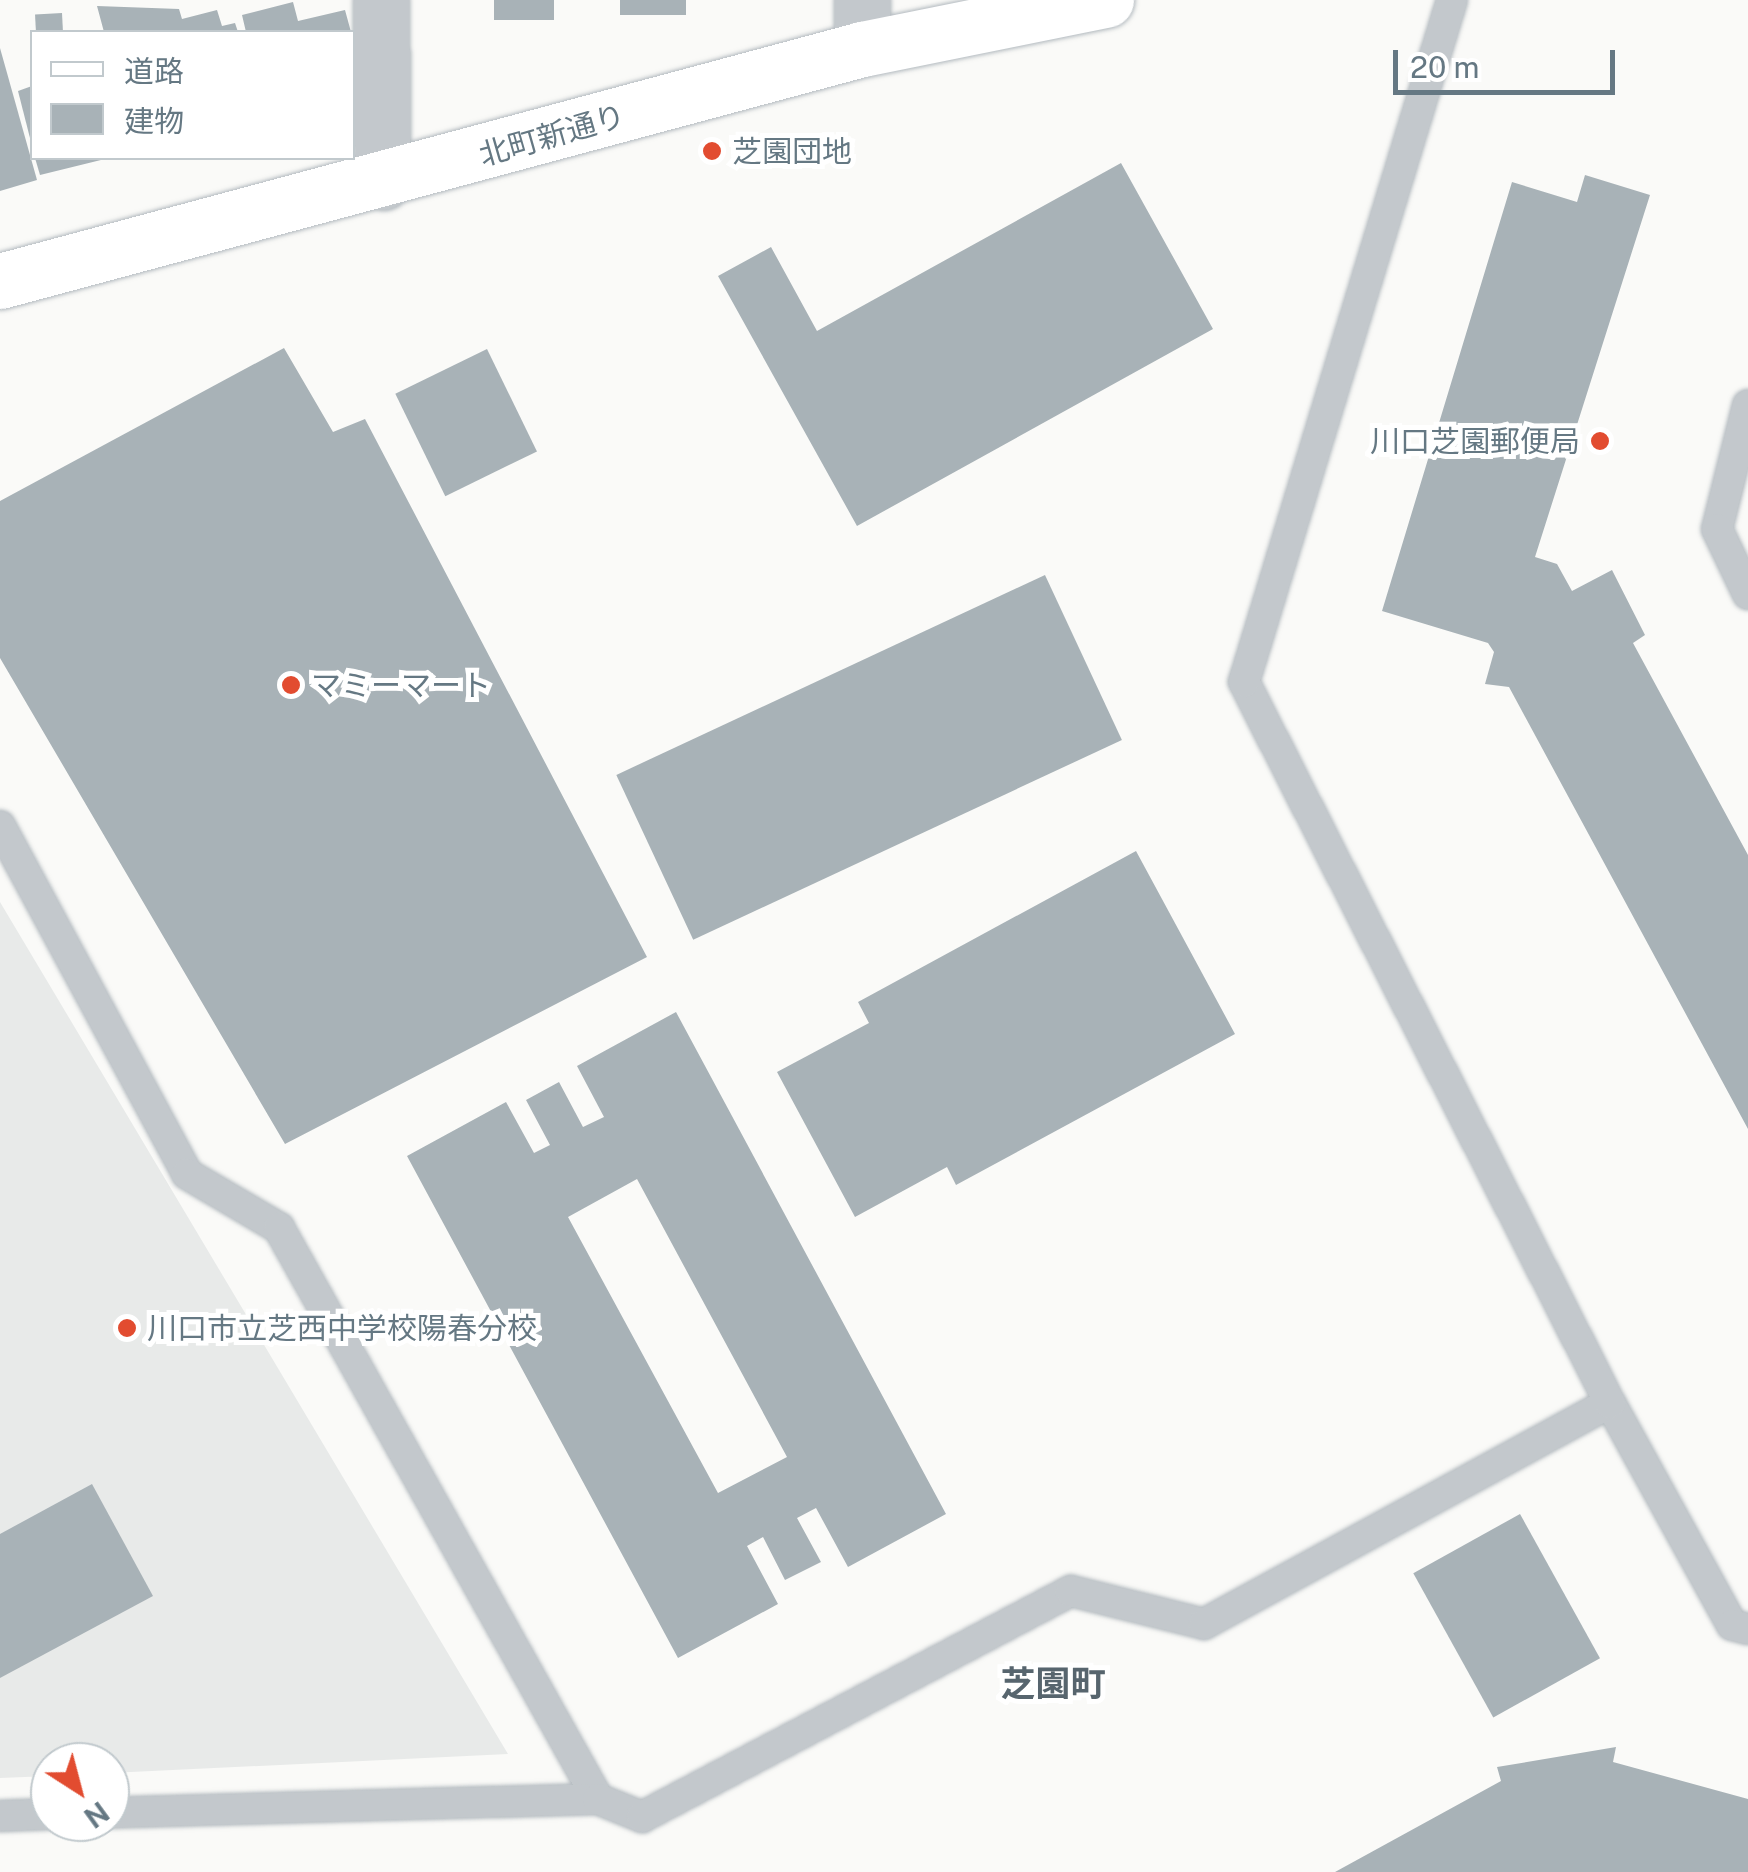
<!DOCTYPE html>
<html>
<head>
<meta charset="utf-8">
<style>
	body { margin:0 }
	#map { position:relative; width:1748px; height:1872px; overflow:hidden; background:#fafaf8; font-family:"Public Sans","Noto Sans JP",sans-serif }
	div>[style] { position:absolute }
	.built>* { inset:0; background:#e8eae9 }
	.building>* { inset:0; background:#a8b2b7; transform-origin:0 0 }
	.roads { filter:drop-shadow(0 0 2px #b3babf) drop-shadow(0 0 2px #b3babf) }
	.lane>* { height:30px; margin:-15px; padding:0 15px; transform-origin:15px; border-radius:15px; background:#c3c8cc }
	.street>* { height:55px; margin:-27.5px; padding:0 27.5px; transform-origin:27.5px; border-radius:27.5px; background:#c3c8cc }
	.secondary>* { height:55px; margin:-27.5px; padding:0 27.5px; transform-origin:27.5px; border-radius:27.5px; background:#fff }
	.dots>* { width:28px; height:28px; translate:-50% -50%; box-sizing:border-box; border:5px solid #fff; border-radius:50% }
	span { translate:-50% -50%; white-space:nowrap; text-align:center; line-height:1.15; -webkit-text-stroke:10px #fff; paint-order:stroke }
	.street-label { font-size:30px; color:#657883 }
	.poi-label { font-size:30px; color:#657883 }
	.left { translate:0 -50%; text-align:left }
	.right { translate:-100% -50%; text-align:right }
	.quarter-label { font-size:35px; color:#57656e; font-weight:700 }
	.legend { position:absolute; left:30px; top:30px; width:325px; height:130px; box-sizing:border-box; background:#fff; border:2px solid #c1c9cd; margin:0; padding:12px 18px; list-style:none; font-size:30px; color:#657883 }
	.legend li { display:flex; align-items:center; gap:20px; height:50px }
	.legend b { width:50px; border:2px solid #c1c9cd }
	.north { position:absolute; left:30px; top:1742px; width:100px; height:100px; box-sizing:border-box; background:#fff; border:2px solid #c1c9cd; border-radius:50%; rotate:144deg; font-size:28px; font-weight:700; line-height:40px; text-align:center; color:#657883 }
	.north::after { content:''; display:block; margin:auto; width:35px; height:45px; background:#e24c30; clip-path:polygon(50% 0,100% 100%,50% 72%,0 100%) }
	.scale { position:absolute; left:1393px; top:50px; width:222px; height:45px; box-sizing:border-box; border:5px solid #657883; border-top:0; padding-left:12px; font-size:30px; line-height:35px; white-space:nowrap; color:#657883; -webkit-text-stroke:8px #fff; paint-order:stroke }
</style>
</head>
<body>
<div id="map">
	<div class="built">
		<i style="clip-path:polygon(0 902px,508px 1754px,110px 1773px,110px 1762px,50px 1762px,50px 1776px,0 1778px)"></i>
	</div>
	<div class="building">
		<i style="left:494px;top:0;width:60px;height:20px"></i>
		<i style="left:620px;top:0;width:66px;height:15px"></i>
		<i style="clip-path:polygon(293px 2px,298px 21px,345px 10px,351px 32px,246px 32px,242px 15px)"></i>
		<i style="clip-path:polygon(97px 6px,179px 9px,182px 19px,217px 10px,222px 26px,235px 23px,238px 32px,104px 32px)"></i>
		<i style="left:62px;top:13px;width:19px;height:27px;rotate:87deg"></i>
		<i style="clip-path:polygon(0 48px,37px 180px,0 191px)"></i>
		<i style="clip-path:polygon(32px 86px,32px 142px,31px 142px,18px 91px)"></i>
		<i style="clip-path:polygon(35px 158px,105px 158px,105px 159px,40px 175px)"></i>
		<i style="clip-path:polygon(1121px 163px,1213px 329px,857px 526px,718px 276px,771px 247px,817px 331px)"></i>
		<i style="clip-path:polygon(1585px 175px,1650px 195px,1535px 557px,1557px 564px,1572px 591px,1612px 570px,1645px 635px,1633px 643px,1748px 855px,1748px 1129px,1509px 687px,1485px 684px,1494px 652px,1488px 643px,1382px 611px,1512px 182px,1577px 202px)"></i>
		<i style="clip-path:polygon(284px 348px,333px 432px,365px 419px,647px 957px,285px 1144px,0 658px,0 501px)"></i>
		<i style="left:487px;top:349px;width:114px;height:102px;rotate:64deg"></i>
		<i style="left:1045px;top:575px;width:182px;height:473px;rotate:65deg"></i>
		<i style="clip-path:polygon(1136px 851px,1235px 1034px,956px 1185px,947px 1167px,855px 1217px,777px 1072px,869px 1023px,858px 1002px)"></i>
		<i style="clip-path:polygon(evenodd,676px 1012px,946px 1514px,848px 1567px,816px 1508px,797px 1518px,821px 1562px,785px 1580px,763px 1537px,747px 1546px,778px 1604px,678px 1658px,407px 1156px,506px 1102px,534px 1153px,550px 1145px,526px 1100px,559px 1082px,583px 1127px,604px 1117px,577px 1066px,676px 1012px,637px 1179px,787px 1457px,718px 1493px,568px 1217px,637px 1179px)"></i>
		<i style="clip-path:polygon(92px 1484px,153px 1596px,0 1678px,0 1534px)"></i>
		<i style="left:1520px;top:1514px;width:165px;height:122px;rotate:61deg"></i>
		<i style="clip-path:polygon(1616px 1747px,1613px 1762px,1748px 1799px,1748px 1872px,1335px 1872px,1501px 1781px,1497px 1767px)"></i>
	</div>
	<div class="roads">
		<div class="lane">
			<i style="left:1748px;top:405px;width:128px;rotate:104deg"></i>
			<i style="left:1717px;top:529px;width:72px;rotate:64.5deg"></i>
			<i style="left:0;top:826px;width:395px;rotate:61.7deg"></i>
			<i style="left:187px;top:1174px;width:107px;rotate:30.4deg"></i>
			<i style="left:279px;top:1228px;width:654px;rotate:60.81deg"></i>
			<i style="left:598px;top:1799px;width:488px;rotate:178.4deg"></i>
			<i style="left:1610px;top:1403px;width:253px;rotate:61.2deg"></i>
			<i style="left:1732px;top:1625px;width:16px;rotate:14deg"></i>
			<i style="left:598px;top:1799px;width:48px;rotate:22.2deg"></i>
			<i style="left:642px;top:1817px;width:485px;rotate:-27.8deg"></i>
			<i style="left:1071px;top:1591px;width:137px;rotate:13.9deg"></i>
			<i style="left:1204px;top:1624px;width:462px;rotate:-28.6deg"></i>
			<i style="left:1610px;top:1403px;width:809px;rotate:-116.91deg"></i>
			<i style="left:1244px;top:682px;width:713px;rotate:-73.04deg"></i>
			<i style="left:0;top:1816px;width:50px;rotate:-2.3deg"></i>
		</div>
		<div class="street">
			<i style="left:381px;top:0;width:182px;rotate:89.4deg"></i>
			<i style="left:862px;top:49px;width:49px;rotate:-90deg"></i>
		</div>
		<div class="secondary">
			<i style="left:0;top:281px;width:893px;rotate:-15.06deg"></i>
			<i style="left:862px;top:49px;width:249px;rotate:-11.4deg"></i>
		</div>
	</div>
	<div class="dots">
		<i style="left:712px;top:151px;background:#e24c30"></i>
		<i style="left:1600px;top:441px;background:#e24c30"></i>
		<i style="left:291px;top:685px;background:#e24c30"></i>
		<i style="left:127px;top:1328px;background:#e24c30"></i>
	</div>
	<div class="street-label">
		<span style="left:552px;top:135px;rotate:-16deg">北町新通り</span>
	</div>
	<div class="poi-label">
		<span class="left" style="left:732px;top:151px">芝園団地</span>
		<span class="right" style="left:1580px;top:441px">川口芝園郵便局</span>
		<span class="left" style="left:311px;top:685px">マミーマート</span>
		<span class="left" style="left:147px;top:1328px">川口市立芝西中学校陽春分校</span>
	</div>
	<div class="quarter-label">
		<span style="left:1053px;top:1684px">芝園町</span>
	</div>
	<ul class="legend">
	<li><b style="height:12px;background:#fff"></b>道路</li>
	<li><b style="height:28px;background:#a8b2b7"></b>建物</li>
	</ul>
	<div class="north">N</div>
	<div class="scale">20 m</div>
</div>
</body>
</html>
